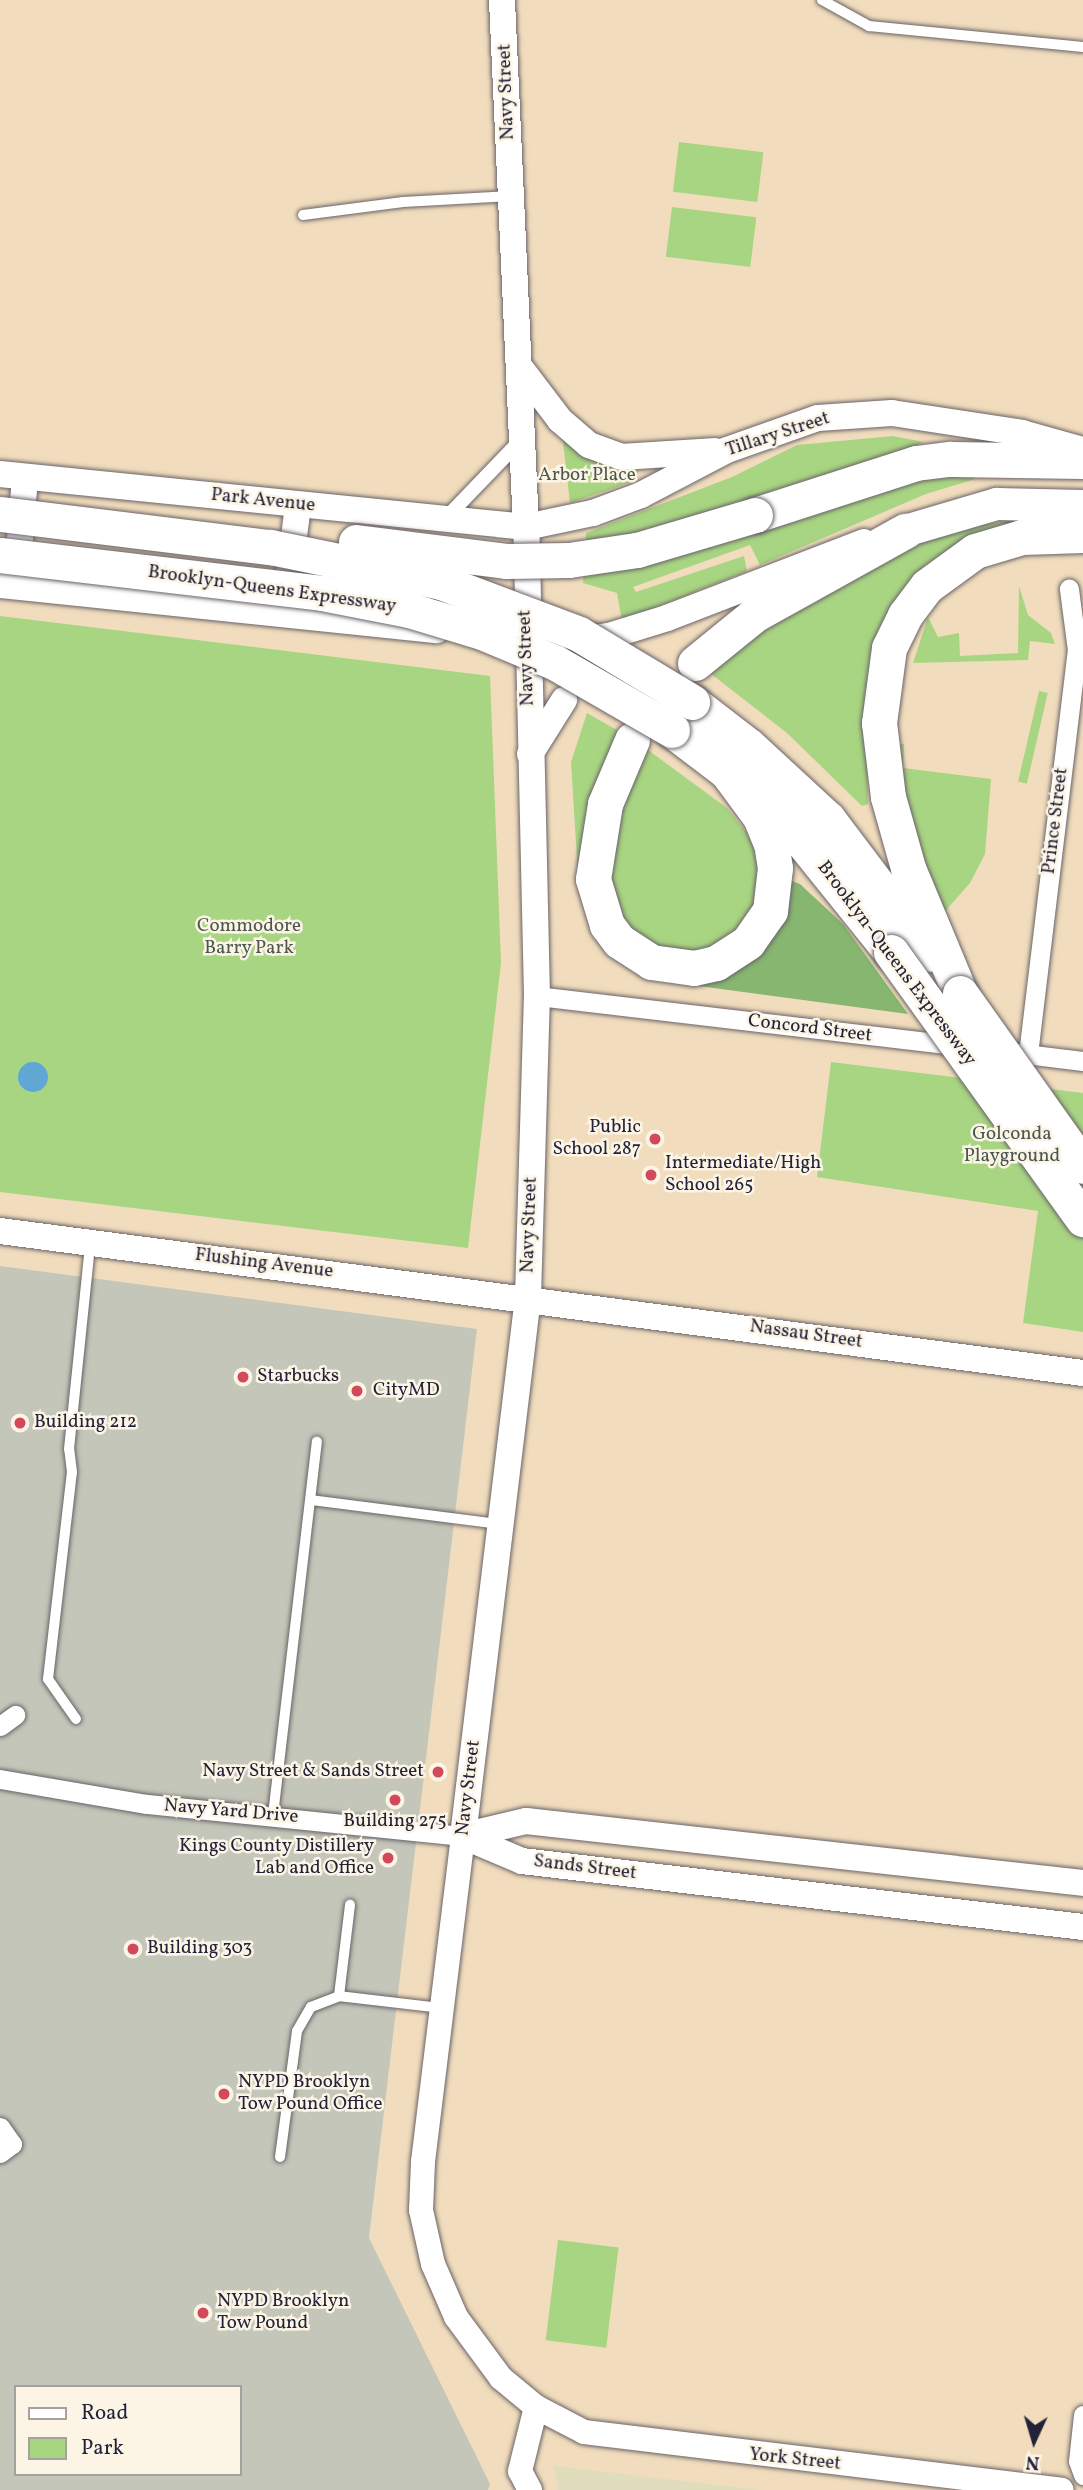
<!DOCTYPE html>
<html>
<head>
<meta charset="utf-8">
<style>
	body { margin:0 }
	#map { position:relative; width:1083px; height:2490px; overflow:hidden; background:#f1ddbd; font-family:Vollkorn,serif }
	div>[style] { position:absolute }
	.built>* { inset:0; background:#dfddbb }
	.industrial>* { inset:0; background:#c3c6b9 }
	.green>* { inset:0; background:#a8d582; transform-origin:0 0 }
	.forest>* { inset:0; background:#86b670 }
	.water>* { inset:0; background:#60a7d6 }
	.round { border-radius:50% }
	.roads { filter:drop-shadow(0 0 2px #6a6368) drop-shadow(0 0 2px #6a6368) }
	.service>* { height:10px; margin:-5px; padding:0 5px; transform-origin:5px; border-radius:5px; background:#fff }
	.pedestrian>* { height:14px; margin:-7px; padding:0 7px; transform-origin:7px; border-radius:7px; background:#fff }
	.minor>* { height:19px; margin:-9.5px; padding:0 9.5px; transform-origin:9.5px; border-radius:9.5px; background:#fff }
	.tertiary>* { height:24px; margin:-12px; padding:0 12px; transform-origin:12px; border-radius:12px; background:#fff }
	.secondary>* { height:26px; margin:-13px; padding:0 13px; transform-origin:13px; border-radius:13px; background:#fff }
	.trunk>* { height:32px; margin:-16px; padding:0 16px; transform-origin:16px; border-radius:16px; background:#fff }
	.motorway>* { height:35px; margin:-17.5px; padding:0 17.5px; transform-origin:17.5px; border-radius:17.5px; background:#fff }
	.bridges { filter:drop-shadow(0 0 2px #6a6368) drop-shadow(0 0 2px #6a6368) }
	.motorway-bridge>* { height:35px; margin:-17.5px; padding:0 17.5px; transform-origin:17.5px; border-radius:17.5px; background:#fff }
	.dots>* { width:19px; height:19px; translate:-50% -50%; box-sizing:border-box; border:4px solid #fcf5e5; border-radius:50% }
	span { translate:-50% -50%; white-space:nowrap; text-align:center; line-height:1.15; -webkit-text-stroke:5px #fcf5e5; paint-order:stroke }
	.street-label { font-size:19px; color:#22223b }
	.park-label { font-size:19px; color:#4a5850 }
	.poi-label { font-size:19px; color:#22223b }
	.right { translate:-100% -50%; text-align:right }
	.left { translate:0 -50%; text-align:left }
	.legend { position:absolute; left:14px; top:2385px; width:228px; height:91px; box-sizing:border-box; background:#fcf5e5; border:2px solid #a5a1a1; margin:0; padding:9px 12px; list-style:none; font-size:21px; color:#22223b }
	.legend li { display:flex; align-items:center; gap:14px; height:35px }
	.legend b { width:35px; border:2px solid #a5a1a1 }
	.north { position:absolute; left:999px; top:2406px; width:70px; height:70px; -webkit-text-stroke:5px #fcf5e5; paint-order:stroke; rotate:184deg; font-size:19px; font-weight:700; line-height:28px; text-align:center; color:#22223b }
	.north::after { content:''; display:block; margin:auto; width:24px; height:32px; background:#22223b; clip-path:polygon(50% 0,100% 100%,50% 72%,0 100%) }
</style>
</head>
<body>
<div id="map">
	<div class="built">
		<i style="clip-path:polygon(554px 2466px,761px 2490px,558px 2490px)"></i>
	</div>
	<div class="industrial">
		<i style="clip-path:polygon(evenodd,0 1266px,477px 1329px,369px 2238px,490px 2484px,488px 2490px,0 2490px,0 1266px,16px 2387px,240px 2387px,240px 2474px,16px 2474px,16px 2387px)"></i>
	</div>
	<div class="green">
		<i style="left:679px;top:142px;width:85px;height:50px;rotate:7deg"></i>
		<i style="left:672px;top:207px;width:85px;height:50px;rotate:7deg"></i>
		<i style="clip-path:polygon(562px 433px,608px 462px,638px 470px,637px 480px,570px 503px)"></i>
		<i style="clip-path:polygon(893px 436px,924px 442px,887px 459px,883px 482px,974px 472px,975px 479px,926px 494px,760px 565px,750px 545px,633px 587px,636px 592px,744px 556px,747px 571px,622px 621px,617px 593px,583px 583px,586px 533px,732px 477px,797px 445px)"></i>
		<i style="clip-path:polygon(1032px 519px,957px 545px,866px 710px,868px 804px,862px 806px,787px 733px,701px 666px,829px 583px,928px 539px,976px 525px)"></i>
		<i style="clip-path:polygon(1019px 586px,1028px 615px,1051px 633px,1055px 644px,1030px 641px,1028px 660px,913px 663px,928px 617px,938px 637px,959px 633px,960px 656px,1018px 653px)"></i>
		<i style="clip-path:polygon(0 616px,490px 676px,501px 963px,468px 1248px,0 1192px)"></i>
		<i style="left:1039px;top:691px;width:9px;height:93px;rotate:13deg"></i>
		<i style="clip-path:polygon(587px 713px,622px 733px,588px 810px,578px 875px,571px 762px)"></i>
		<i style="clip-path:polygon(893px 743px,904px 744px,903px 768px,991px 779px,985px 854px,970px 883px,940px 917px,919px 868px)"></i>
		<i style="clip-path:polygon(644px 747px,727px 808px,759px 848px,761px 897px,734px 938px,688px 955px,640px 942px,609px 901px,609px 846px)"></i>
		<i style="clip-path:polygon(831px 1062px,1083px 1093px,1083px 1332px,1023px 1323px,1038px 1211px,817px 1177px)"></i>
		<i style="left:558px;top:2240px;width:61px;height:101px;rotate:7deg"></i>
	</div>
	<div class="forest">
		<i style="clip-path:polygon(792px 881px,800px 884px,843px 924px,908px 1014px,676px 983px,718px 979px,757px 955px)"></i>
	</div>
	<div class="water">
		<i class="round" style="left:18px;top:1062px;width:30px;height:30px"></i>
	</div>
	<div class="roads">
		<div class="service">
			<i style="left:822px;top:0;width:54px;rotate:29deg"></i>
			<i style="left:869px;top:26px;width:215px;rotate:5.6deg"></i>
			<i style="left:303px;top:215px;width:101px;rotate:-7.4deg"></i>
			<i style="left:403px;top:202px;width:108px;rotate:-3.2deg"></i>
			<i style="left:311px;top:1500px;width:189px;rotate:7.3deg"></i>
			<i style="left:76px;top:1719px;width:49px;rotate:-125deg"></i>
			<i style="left:48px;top:1679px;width:208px;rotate:-83.4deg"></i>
			<i style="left:72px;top:1472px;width:23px;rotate:-97deg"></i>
			<i style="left:69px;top:1449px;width:205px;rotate:-84.1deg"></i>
			<i style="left:273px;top:1815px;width:376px;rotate:-83.3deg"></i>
			<i style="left:339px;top:1996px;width:92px;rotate:-83.1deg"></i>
			<i style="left:280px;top:2157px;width:127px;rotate:-82.3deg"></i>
			<i style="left:297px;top:2031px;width:28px;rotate:-60deg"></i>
			<i style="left:311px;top:2007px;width:30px;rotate:-21deg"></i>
			<i style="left:339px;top:1996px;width:103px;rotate:6.7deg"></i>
		</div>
		<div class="pedestrian">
			<i style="left:445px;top:519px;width:108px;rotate:-46.1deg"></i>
		</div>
		<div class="minor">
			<i style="left:537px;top:996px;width:426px;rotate:6.7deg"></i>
			<i style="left:1001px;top:1051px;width:83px;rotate:7deg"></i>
			<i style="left:1028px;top:1054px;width:407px;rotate:-83.1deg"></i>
			<i style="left:1077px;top:650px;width:62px;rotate:-97.5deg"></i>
			<i style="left:0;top:1726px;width:19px;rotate:-36deg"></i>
			<i style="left:0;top:1779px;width:149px;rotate:9.7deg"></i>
			<i style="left:147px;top:1804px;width:318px;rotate:5.8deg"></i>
			<i style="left:0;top:2127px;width:21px;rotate:55deg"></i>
			<i style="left:12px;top:2144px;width:15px;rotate:143deg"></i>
			<i style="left:1083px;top:2415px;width:46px;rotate:96.2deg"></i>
			<i style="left:1078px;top:2461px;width:15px;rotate:70deg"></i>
		</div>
		<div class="tertiary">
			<i style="left:463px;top:1836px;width:328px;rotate:97deg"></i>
			<i style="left:423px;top:2162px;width:48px;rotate:92.4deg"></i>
			<i style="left:421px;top:2210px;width:55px;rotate:77.5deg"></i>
			<i style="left:433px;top:2264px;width:58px;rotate:66.5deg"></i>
			<i style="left:456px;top:2317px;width:76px;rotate:53.6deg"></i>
			<i style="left:501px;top:2378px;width:45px;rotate:39.6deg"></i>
			<i style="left:536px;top:2407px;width:54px;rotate:27.5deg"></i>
			<i style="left:584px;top:2432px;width:481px;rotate:6.9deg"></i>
			<i style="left:530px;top:2490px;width:21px;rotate:-118deg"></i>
			<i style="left:520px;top:2471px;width:66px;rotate:-76deg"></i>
		</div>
		<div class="secondary">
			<i style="left:519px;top:366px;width:68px;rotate:52.8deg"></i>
			<i style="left:560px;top:420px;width:38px;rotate:41deg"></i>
			<i style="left:589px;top:445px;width:35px;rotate:20deg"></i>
			<i style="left:622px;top:457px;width:93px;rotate:-3.7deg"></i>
			<i style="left:0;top:474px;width:529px;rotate:5.75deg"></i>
			<i style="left:526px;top:527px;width:68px;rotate:-11.8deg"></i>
			<i style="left:593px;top:513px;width:51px;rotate:-20.6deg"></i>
			<i style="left:641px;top:495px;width:97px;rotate:-27.6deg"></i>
			<i style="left:727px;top:450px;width:96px;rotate:-19.4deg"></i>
			<i style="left:818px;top:418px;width:74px;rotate:-3.9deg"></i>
			<i style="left:892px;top:413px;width:132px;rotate:8.7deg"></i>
			<i style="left:1022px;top:433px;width:63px;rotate:15.6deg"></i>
			<i style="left:17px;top:575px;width:98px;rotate:-85.3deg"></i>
			<i style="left:0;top:585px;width:439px;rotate:5.9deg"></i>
			<i style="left:285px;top:607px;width:103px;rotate:-82.7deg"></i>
			<i style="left:580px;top:640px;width:29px;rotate:-8deg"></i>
			<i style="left:609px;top:636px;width:61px;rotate:-17.2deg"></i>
			<i style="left:667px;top:618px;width:211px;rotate:-21.1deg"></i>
			<i style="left:530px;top:754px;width:64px;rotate:-57.8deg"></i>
			<i style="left:0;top:1231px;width:1092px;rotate:7.47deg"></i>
			<i style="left:463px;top:1836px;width:543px;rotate:-83.12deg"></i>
			<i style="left:528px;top:1297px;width:301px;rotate:-88.3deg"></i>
			<i style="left:537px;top:996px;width:469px;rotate:-91.3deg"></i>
			<i style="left:526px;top:527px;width:528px;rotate:-92.61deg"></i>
			<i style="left:463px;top:1836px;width:64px;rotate:23deg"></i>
			<i style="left:522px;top:1861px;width:565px;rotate:6.71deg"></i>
			<i style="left:463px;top:1836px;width:65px;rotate:-13.4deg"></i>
			<i style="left:526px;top:1821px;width:560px;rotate:6.35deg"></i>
		</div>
		<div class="trunk">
			<i style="left:905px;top:531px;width:96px;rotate:-16.4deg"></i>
			<i style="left:997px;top:504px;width:86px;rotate:1.3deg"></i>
		</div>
		<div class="motorway">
			<i style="left:755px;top:515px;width:169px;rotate:-17.9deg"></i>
			<i style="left:916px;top:463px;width:35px;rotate:-7deg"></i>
			<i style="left:951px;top:459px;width:132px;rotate:0.9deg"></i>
			<i style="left:695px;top:663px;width:76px;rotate:-39.1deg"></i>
			<i style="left:754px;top:615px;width:173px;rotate:-29.1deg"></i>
			<i style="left:692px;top:702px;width:72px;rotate:37.7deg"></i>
			<i style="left:749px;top:746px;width:108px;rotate:42.7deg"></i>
			<i style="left:828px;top:819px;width:169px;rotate:52.9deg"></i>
			<i style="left:672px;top:730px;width:69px;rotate:37.4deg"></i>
			<i style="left:727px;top:772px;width:100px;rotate:42.6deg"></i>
			<i style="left:801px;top:840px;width:144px;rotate:51.2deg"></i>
			<i style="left:632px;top:740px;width:69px;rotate:112.9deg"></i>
			<i style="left:605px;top:804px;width:76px;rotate:99.1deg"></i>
			<i style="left:593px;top:879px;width:48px;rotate:73.1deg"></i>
			<i style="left:607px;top:925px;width:20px;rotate:53deg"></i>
			<i style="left:619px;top:941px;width:38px;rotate:33deg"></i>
			<i style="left:651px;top:962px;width:43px;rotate:7.9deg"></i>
			<i style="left:694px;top:968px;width:23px;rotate:-13deg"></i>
			<i style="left:716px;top:963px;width:38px;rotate:-33deg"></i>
			<i style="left:748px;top:942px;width:38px;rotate:-55deg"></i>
			<i style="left:770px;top:911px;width:43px;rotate:-83.4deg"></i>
			<i style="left:775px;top:868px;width:24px;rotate:-99deg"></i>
			<i style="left:771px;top:844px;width:29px;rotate:-112deg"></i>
			<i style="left:760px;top:817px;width:56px;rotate:-126.3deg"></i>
			<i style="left:960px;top:993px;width:135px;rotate:-112.6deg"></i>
			<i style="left:908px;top:868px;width:74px;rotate:-105.7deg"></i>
			<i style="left:888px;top:797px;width:75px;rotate:-96.9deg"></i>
			<i style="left:879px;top:723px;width:76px;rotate:-82.4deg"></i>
			<i style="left:889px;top:648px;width:37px;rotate:-64deg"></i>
			<i style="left:905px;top:615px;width:36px;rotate:-53deg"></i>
			<i style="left:927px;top:586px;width:59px;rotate:-36.1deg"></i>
			<i style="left:975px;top:551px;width:49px;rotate:-16.6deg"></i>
			<i style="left:1022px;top:537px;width:61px;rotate:-1.9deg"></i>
		</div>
	</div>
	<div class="bridges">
		<div class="motorway-bridge">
			<i style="left:0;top:514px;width:272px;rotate:7deg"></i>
			<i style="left:270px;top:547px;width:175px;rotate:11.6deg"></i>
			<i style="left:441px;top:582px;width:147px;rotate:20.6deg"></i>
			<i style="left:579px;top:634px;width:132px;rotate:31deg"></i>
			<i style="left:356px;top:542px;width:151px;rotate:7.2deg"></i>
			<i style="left:506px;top:561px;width:63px;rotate:-0.9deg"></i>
			<i style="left:569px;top:560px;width:69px;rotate:-8.4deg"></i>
			<i style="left:637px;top:550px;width:123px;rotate:-16.5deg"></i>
			<i style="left:0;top:555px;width:324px;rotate:6.7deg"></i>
			<i style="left:322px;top:593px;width:89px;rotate:11.1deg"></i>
			<i style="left:409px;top:610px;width:76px;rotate:16.8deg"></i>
			<i style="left:482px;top:632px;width:80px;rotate:22.7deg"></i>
			<i style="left:556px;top:663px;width:134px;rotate:30deg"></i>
			<i style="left:891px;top:952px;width:329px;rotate:54.3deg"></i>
			<i style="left:960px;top:993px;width:212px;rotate:54.6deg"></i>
		</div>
	</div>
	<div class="dots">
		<i style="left:655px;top:1139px;background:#d1495b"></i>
		<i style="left:651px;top:1175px;background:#d1495b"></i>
		<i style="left:243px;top:1377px;background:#d1495b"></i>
		<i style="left:357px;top:1391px;background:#d1495b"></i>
		<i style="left:20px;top:1423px;background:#d1495b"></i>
		<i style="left:438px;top:1772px;background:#d1495b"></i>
		<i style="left:395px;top:1800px;background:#d1495b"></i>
		<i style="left:388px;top:1858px;background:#d1495b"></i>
		<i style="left:133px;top:1949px;background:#d1495b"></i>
		<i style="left:224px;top:2094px;background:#d1495b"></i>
		<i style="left:203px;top:2313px;background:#d1495b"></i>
	</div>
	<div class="street-label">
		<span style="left:507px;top:92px;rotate:-92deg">Navy Street</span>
		<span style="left:778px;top:435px;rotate:-18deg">Tillary Street</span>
		<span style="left:263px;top:501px;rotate:6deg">Park Avenue</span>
		<span style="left:272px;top:590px;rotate:8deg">Brooklyn-Queens Expressway</span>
		<span style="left:527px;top:658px;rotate:-92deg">Navy Street</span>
		<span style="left:1056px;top:821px;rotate:-83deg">Prince Street</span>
		<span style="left:896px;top:964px;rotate:53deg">Brooklyn-Queens Expressway</span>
		<span style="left:810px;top:1029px;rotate:7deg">Concord Street</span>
		<span style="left:530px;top:1225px;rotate:-88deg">Navy Street</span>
		<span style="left:264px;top:1264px;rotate:7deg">Flushing Avenue</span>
		<span style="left:806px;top:1335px;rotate:8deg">Nassau Street</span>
		<span style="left:469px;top:1788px;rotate:-83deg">Navy Street</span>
		<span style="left:231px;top:1812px;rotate:5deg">Navy Yard Drive</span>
		<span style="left:585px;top:1868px;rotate:7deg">Sands Street</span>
		<span style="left:795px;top:2460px;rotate:6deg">York Street</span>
	</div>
	<div class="park-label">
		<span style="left:587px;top:476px">Arbor Place</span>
		<span style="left:249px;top:938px">Commodore<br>Barry Park</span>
		<span style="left:1012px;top:1146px">Golconda<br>Playground</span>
	</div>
	<div class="poi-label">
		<span class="right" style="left:641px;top:1139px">Public<br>School 287</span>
		<span class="left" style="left:665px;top:1175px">Intermediate/High<br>School 265</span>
		<span class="left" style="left:257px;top:1377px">Starbucks</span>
		<span class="left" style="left:373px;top:1391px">CityMD</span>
		<span class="left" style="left:34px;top:1423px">Building 212</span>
		<span class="right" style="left:424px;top:1772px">Navy Street &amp; Sands Street</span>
		<span style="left:395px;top:1822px">Building 275</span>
		<span class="right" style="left:374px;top:1858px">Kings County Distillery<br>Lab and Office</span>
		<span class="left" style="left:147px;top:1949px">Building 303</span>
		<span class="left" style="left:238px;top:2094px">NYPD Brooklyn<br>Tow Pound Office</span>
		<span class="left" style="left:217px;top:2313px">NYPD Brooklyn<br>Tow Pound</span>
	</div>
	<ul class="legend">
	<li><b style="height:9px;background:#fff"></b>Road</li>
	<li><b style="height:19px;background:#a8d582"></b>Park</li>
	</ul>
	<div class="north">N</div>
</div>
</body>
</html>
